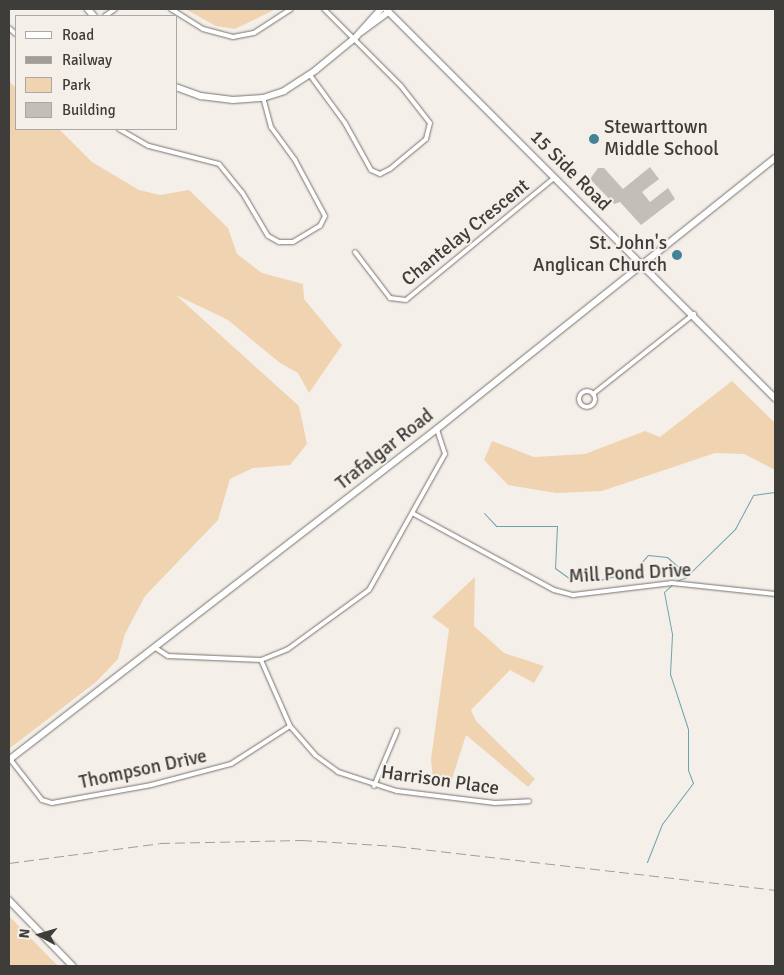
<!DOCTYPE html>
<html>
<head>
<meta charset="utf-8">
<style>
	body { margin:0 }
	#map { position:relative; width:784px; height:975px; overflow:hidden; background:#f4efe9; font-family:Signika,sans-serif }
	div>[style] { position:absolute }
	.green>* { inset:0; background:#f0d4b2 }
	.stream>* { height:1px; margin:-0.5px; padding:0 0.5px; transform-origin:0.5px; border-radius:0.5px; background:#6ea1b0 }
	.building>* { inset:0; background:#c3beb8 }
	.roads { filter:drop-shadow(0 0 1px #77736e) drop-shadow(0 0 1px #77736e) }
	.street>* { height:4px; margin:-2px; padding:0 2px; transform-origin:2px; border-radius:2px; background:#fff }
	.street>.ring { margin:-2px; padding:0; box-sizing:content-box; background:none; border:4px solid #fff; border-radius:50% }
	.secondary>* { height:5.5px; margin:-2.75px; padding:0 2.75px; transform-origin:2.75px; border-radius:2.75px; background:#fff }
	.rail>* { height:1px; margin-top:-0.5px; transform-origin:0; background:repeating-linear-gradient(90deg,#a19e9a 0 10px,transparent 0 15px) }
	.dots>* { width:14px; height:14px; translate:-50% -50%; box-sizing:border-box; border:2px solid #f4efe9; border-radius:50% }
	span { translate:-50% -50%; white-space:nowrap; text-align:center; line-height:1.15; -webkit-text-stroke:4px #f4efe9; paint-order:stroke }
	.poi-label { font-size:19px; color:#3e3d3a }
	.left { translate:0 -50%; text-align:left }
	.right { translate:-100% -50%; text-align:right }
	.street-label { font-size:19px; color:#3e3d3a }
	.frame { position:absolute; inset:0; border:10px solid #3e3d3a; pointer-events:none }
	.legend { position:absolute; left:15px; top:15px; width:162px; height:115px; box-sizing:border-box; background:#f4efe9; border:1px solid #aba8a3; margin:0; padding:6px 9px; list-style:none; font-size:15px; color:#3e3d3a }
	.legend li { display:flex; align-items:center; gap:10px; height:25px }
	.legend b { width:25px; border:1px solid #aba8a3 }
	.north { position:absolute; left:15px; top:910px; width:50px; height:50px; -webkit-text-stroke:4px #f4efe9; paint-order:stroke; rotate:276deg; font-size:14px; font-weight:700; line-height:20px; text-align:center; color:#3e3d3a }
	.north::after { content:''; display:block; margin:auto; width:18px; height:22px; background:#3e3d3a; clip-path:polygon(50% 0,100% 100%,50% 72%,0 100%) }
</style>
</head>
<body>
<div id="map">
	<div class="green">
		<i style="clip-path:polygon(185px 9px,276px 9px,235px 29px,216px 26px)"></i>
		<i style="clip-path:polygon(9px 81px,16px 88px,16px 129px,59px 129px,92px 162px,139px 190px,160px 195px,189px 190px,228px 228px,237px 254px,262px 273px,303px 284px,304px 299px,342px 345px,309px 393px,298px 373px,280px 363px,228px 320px,176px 295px,299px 406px,307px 444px,290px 465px,253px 468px,230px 479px,218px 520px,145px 596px,125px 634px,118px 659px,96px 682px,9px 749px)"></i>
		<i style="clip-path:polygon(732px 381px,775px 423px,775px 470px,744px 454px,715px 453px,602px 491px,556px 493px,508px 485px,484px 460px,492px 441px,534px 457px,585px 454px,645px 431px,660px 437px)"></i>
		<i style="clip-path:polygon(475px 577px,474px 626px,504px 653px,544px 666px,534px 683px,510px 670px,471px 710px,476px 721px,535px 779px,528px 787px,466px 735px,451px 782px,433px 779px,431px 759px,449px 629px,432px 617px)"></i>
		<i style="clip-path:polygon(9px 916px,58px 966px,9px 966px)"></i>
	</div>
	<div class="stream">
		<i style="left:484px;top:513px;width:18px;rotate:47deg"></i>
		<i style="left:496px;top:526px;width:61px"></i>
		<i style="left:557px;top:526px;width:42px;rotate:92.7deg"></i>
		<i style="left:555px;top:568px;width:17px;rotate:36deg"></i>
		<i style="left:569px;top:578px;width:31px;rotate:4deg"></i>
		<i style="left:600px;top:580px;width:35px;rotate:-15deg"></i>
		<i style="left:634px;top:571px;width:21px;rotate:-49deg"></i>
		<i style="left:648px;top:555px;width:19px;rotate:6deg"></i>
		<i style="left:667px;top:557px;width:21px;rotate:41deg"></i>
		<i style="left:683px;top:571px;width:8px;rotate:7deg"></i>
		<i style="left:691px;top:572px;width:62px;rotate:-44.3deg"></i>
		<i style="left:735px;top:529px;width:38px;rotate:-62deg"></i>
		<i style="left:753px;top:495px;width:22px;rotate:-8deg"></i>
		<i style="left:676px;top:581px;width:12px;rotate:-20deg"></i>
		<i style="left:687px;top:577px;width:5px;rotate:-90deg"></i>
		<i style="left:647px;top:862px;width:41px;rotate:-68.5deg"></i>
		<i style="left:662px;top:824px;width:51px;rotate:-52.9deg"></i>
		<i style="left:693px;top:783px;width:14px;rotate:-111deg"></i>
		<i style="left:688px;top:770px;width:41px;rotate:-90deg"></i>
		<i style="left:688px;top:729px;width:58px;rotate:-108.1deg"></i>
		<i style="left:670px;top:674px;width:40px;rotate:-87.1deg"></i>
		<i style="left:672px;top:634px;width:43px;rotate:-100.8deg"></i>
		<i style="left:664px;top:592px;width:12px;rotate:-42deg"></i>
	</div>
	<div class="building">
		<i style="clip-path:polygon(650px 167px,659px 179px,642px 192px,650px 202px,668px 188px,675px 199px,641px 225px,620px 202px,614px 204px,590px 179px,598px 168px,604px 168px,623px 189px)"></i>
	</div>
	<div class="roads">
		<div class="street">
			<i style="left:171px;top:9px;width:38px;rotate:32deg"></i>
			<i style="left:203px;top:29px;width:31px;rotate:15deg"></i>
			<i style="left:233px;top:37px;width:21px;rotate:-11deg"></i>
			<i style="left:254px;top:33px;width:44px;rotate:-33deg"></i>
			<i style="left:105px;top:16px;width:12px;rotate:-35deg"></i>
			<i style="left:9px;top:28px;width:9px;rotate:41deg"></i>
			<i style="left:310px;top:75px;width:59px;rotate:53.9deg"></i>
			<i style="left:345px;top:123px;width:54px;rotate:61deg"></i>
			<i style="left:371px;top:170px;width:10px;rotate:24deg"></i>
			<i style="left:380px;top:174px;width:11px;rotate:-27deg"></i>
			<i style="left:390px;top:169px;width:47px;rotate:-39.8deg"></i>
			<i style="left:426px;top:139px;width:16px;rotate:-76deg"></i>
			<i style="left:430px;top:123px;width:47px;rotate:-128.1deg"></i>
			<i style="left:401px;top:86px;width:109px;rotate:-135deg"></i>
			<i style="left:119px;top:129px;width:34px;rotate:30deg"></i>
			<i style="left:149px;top:146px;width:72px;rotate:14.4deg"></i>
			<i style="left:219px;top:164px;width:36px;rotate:51deg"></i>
			<i style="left:242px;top:192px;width:51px;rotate:59.4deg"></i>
			<i style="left:268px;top:236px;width:13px;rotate:29deg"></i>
			<i style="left:279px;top:242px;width:14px"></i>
			<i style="left:293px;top:242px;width:31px;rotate:-31deg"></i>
			<i style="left:320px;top:226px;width:11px;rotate:-63deg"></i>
			<i style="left:325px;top:216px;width:64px;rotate:-118.2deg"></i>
			<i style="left:295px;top:160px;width:41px;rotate:-126deg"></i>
			<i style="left:271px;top:127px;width:30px;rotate:-105deg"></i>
			<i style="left:355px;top:252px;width:58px;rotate:52.7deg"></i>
			<i style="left:390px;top:298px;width:16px;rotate:7deg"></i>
			<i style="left:406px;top:300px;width:193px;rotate:-39.5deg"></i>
			<i class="ring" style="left:579px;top:391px;width:12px;height:12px"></i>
			<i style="left:593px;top:394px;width:129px;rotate:-38.4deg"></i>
			<i style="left:414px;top:514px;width:159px;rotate:28.5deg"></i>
			<i style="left:554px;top:590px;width:20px;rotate:15deg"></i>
			<i style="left:573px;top:595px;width:100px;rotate:-6.9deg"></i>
			<i style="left:672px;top:583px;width:104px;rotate:6.1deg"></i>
			<i style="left:154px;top:647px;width:17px;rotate:33deg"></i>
			<i style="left:168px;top:656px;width:93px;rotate:2.5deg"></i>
			<i style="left:261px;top:660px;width:29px;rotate:-22deg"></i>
			<i style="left:288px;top:649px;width:100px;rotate:-36.1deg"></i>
			<i style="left:369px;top:590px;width:156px;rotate:-60.8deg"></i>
			<i style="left:445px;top:454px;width:26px;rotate:-108deg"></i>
			<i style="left:261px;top:660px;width:72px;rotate:66.3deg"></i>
			<i style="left:290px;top:726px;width:38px;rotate:49deg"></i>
			<i style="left:315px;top:755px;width:29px;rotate:36deg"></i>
			<i style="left:338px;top:772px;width:62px;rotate:17.9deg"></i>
			<i style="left:397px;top:791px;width:99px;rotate:7deg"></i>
			<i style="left:495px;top:803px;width:34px;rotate:-3deg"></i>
			<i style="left:10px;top:759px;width:52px;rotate:52deg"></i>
			<i style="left:42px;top:800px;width:10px;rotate:17deg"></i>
			<i style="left:52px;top:803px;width:101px;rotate:-10.3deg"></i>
			<i style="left:151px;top:785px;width:83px;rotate:-14.7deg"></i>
			<i style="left:231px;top:764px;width:70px;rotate:-32.8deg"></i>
			<i style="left:374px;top:786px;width:60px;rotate:-67.3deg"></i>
		</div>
		<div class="secondary">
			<i style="left:88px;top:9px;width:9px;rotate:49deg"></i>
			<i style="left:386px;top:9px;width:550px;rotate:45deg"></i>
			<i style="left:361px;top:32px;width:34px;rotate:-36deg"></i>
			<i style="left:176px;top:87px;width:27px;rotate:20deg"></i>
			<i style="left:201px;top:96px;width:32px;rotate:7deg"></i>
			<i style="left:233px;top:100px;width:30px;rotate:-4deg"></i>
			<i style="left:263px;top:98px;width:22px;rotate:-18deg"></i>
			<i style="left:284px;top:91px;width:38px;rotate:-33deg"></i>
			<i style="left:316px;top:70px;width:50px;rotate:-39.4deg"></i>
			<i style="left:355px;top:38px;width:39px;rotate:-48deg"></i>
			<i style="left:9px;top:760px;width:541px;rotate:-37.72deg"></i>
			<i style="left:437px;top:429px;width:433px;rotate:-38.7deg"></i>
			<i style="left:9px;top:900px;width:92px;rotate:45.9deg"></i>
		</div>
	</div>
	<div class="rail">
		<i style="left:9px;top:863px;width:152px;rotate:-7.5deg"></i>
		<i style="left:160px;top:843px;width:142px;rotate:-1.2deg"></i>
		<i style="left:302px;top:840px;width:94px;rotate:3.7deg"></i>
		<i style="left:396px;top:846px;width:382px;rotate:6.6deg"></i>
	</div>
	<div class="dots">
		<i style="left:594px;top:139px;background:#428395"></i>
		<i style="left:677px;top:255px;background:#428395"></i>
	</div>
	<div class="poi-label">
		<span class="left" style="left:604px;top:139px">Stewarttown<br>Middle School</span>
		<span class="right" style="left:667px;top:255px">St. John's<br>Anglican Church</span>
	</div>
	<div class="street-label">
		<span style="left:570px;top:171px;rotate:45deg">15 Side Road</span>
		<span style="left:466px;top:233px;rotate:-39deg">Chantelay Crescent</span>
		<span style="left:385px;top:450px;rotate:-38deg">Trafalgar Road</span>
		<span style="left:630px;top:574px;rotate:-3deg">Mill Pond Drive</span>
		<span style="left:143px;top:770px;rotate:-12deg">Thompson Drive</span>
		<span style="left:440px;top:781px;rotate:8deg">Harrison Place</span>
	</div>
	<div class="frame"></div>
	<ul class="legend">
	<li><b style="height:6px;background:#fff"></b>Road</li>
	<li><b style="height:6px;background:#a19e9a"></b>Railway</li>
	<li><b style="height:14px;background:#f0d4b2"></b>Park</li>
	<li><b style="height:14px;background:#c3beb8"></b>Building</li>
	</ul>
	<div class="north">N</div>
</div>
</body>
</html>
